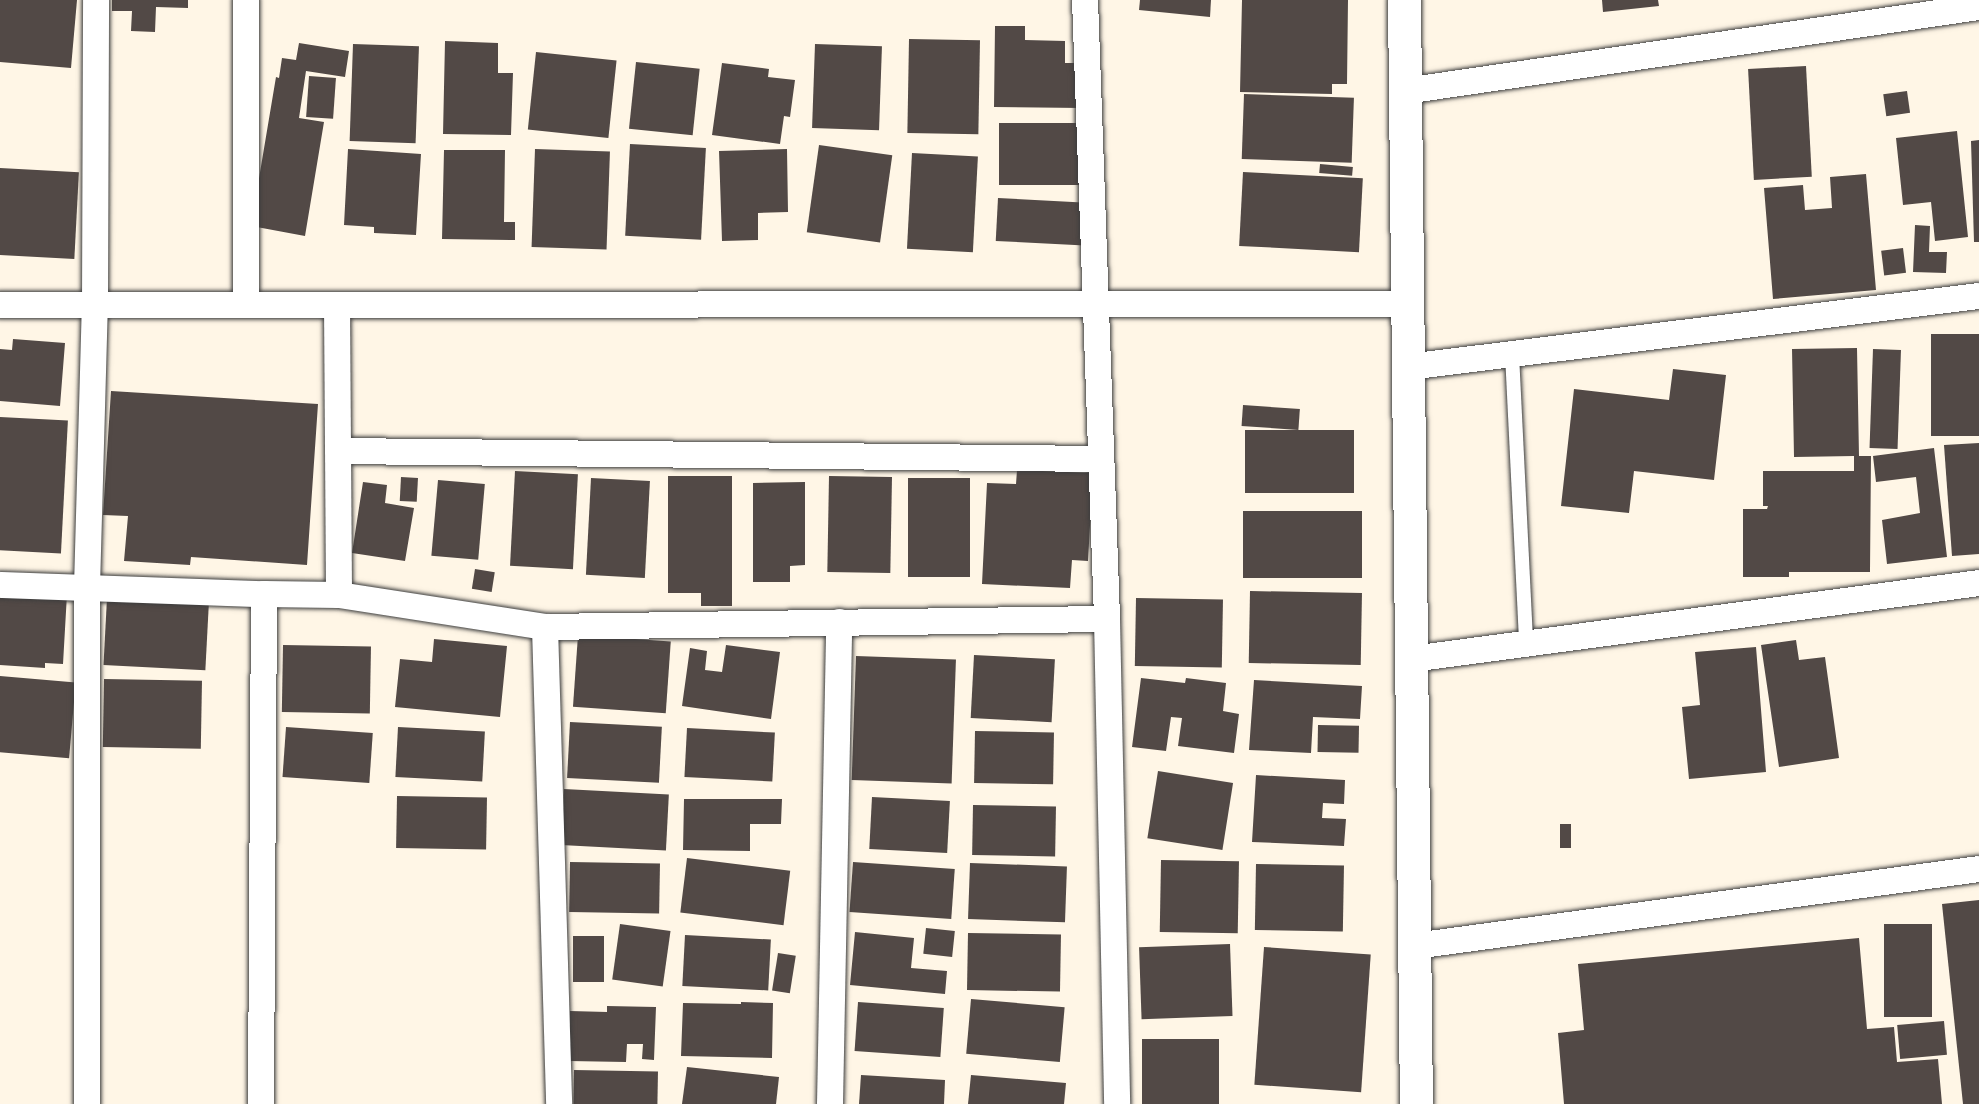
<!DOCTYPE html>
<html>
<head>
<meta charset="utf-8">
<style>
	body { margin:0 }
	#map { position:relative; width:1979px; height:1104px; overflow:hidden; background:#fff6e6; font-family:"Libre Baskerville",serif }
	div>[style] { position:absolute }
	.building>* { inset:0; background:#524946; transform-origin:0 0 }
	.roads { filter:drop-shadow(0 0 2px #3d3d3d) drop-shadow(0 0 2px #3d3d3d) }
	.service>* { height:14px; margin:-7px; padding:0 7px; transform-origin:7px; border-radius:7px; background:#fff }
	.minor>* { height:26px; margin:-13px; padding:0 13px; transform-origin:13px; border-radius:13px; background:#fff }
	.tertiary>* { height:33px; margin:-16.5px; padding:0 16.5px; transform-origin:16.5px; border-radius:16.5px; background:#fff }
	span { translate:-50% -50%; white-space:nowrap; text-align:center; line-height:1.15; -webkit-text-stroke:7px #fff; paint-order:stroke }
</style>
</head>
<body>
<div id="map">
	<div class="building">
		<i style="clip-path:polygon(0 0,77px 0,71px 68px,0 62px)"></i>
		<i style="clip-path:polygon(112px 0,188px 0,188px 8px,156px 7px,155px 32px,131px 31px,132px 11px,112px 11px)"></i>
		<i style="clip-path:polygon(1140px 0,1211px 0,1210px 17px,1139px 10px)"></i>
		<i style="clip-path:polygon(1242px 0,1348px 0,1347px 84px,1332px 84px,1332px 94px,1240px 92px)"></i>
		<i style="clip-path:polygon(1602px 0,1658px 0,1659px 6px,1603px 12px)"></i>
		<i style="clip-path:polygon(995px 26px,1025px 26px,1025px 40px,1065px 41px,1065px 63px,1083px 63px,1082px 108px,994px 107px)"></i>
		<i style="left:909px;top:39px;width:71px;height:94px;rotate:1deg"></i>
		<i style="clip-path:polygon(445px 41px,498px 43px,498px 73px,513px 73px,511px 135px,443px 134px)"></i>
		<i style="clip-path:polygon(299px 43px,349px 51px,345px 77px,306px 71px,299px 118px,324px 122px,305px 236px,251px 226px,276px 77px,279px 78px,282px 58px,296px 60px)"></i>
		<i style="left:353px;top:44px;width:66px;height:97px;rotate:2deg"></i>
		<i style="left:815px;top:44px;width:67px;height:84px;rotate:2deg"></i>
		<i style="left:536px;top:52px;width:81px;height:78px;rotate:6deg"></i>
		<i style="left:636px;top:62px;width:64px;height:67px;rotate:6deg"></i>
		<i style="clip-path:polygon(722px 63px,769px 69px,768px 77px,795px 80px,790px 117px,784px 116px,780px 144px,712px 135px)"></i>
		<i style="left:1806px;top:66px;width:111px;height:58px;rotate:87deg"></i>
		<i style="left:309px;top:76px;width:27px;height:41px;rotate:4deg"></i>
		<i style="left:1907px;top:91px;width:22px;height:24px;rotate:82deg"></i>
		<i style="left:1244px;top:94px;width:110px;height:65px;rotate:2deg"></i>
		<i style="left:999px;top:123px;width:87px;height:62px"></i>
		<i style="clip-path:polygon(1957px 131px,1968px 237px,1935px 241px,1931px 202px,1903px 205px,1896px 138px)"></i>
		<i style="clip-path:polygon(1979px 140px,1979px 242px,1974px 242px,1971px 141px)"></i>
		<i style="left:630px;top:144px;width:76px;height:92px;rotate:3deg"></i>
		<i style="left:819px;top:145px;width:74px;height:88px;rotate:8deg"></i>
		<i style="clip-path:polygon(348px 149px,421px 154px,416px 235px,374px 233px,374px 227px,344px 225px)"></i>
		<i style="left:535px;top:149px;width:75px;height:98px;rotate:2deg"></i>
		<i style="clip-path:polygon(787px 149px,788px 212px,758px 213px,758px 240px,722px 241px,719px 151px)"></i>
		<i style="clip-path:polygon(444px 150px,505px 150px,504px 222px,515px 222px,515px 240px,442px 239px)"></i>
		<i style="left:912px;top:153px;width:66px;height:96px;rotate:3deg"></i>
		<i style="left:1320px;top:164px;width:33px;height:9px;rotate:5deg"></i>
		<i style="left:0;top:168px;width:79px;height:87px;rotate:3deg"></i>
		<i style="left:1243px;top:172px;width:120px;height:74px;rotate:3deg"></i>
		<i style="clip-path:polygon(1866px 174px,1876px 290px,1773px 299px,1764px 188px,1803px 185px,1805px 210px,1832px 208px,1830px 177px)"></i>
		<i style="left:998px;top:198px;width:89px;height:43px;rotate:3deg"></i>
		<i style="clip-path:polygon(1915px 225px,1930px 226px,1929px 252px,1947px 252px,1946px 273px,1913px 272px)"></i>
		<i style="left:1903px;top:248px;width:25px;height:22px;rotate:83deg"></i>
		<i style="left:1979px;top:334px;width:102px;height:48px;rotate:90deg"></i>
		<i style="clip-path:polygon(13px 339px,65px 343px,60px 406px,0 401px,0 349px,12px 350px)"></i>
		<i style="clip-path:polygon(1857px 348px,1859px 456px,1871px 456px,1870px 572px,1789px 572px,1789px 577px,1743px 577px,1743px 509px,1767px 509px,1768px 506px,1763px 506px,1763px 471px,1854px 471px,1854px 456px,1794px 457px,1792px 349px)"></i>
		<i style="left:1873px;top:349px;width:28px;height:99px;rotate:2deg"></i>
		<i style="clip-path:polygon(1673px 369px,1726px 375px,1714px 480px,1634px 471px,1629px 513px,1561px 506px,1574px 389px,1669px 400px)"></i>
		<i style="clip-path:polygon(111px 391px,318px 404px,307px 565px,191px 557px,190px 565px,124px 561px,128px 516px,103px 515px)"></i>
		<i style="left:1243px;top:405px;width:57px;height:21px;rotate:4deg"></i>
		<i style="left:0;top:417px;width:68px;height:133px;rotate:3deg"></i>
		<i style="left:1245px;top:430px;width:109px;height:63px"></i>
		<i style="clip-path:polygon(1979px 443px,1979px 554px,1952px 556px,1944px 445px)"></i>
		<i style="clip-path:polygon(1934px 448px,1947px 557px,1887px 564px,1882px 520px,1920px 513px,1916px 477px,1876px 482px,1873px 456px)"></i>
		<i style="clip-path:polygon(1017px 470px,1093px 473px,1088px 561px,1072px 560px,1070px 588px,982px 584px,987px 483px,1016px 484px)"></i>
		<i style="left:515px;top:471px;width:63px;height:95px;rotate:3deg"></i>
		<i style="clip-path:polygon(668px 476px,732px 476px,732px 606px,701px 606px,701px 593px,668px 593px)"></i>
		<i style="left:829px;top:476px;width:63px;height:96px;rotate:1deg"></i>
		<i style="left:401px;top:477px;width:17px;height:24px;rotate:3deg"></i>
		<i style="left:591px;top:478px;width:59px;height:97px;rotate:3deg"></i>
		<i style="left:908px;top:478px;width:62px;height:99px"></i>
		<i style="left:438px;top:480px;width:47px;height:76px;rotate:5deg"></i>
		<i style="clip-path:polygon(363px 482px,387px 485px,385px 503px,414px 508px,405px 561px,352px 553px)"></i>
		<i style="clip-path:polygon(805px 482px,805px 565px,790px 566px,790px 582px,753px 582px,753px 483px)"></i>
		<i style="left:1243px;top:511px;width:119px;height:67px"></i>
		<i style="left:475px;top:569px;width:20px;height:20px;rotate:9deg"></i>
		<i style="clip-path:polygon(0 589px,67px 594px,63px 664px,45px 663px,45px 668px,0 665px)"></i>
		<i style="left:1250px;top:591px;width:112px;height:72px;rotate:1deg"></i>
		<i style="left:107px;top:598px;width:102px;height:67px;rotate:3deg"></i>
		<i style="left:1136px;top:598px;width:87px;height:68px;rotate:1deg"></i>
		<i style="left:578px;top:635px;width:93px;height:72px;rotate:4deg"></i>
		<i style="clip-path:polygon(434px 639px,507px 646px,500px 717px,395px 707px,400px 659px,432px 662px)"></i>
		<i style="clip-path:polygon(1796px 640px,1799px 660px,1825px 657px,1839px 758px,1779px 767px,1761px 645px)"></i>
		<i style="left:283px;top:645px;width:88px;height:67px;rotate:1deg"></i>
		<i style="clip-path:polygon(726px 645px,780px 652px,771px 719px,682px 706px,690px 648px,707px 651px,705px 670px,722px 672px)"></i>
		<i style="clip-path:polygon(1756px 647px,1766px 772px,1689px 779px,1682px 707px,1700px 705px,1695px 652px)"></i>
		<i style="left:974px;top:655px;width:81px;height:63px;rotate:3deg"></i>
		<i style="left:856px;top:656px;width:100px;height:124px;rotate:2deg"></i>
		<i style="left:0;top:676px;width:76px;height:76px;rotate:5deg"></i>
		<i style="clip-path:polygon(1141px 678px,1185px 683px,1186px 678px,1226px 683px,1223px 711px,1239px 714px,1234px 753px,1178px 746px,1182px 718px,1171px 717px,1166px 751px,1132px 747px)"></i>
		<i style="left:104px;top:679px;width:98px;height:68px;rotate:1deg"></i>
		<i style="clip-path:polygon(1254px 680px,1362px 686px,1360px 719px,1313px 717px,1311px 753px,1249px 750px)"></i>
		<i style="left:570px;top:722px;width:92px;height:56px;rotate:3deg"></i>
		<i style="left:1318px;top:725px;width:41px;height:27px;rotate:1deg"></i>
		<i style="left:286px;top:727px;width:87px;height:50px;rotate:4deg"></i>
		<i style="left:398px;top:727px;width:87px;height:50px;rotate:3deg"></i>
		<i style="left:687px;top:728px;width:88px;height:49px;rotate:3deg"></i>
		<i style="left:975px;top:731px;width:79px;height:52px;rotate:1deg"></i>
		<i style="left:1158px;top:771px;width:76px;height:68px;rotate:9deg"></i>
		<i style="clip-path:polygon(1256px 775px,1345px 780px,1344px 804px,1323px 803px,1322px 818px,1346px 819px,1344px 846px,1252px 842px)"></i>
		<i style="left:564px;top:789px;width:105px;height:56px;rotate:3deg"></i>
		<i style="left:397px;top:796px;width:90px;height:52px;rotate:1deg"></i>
		<i style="left:872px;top:797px;width:78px;height:52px;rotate:3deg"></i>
		<i style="clip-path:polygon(684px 799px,782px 799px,781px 824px,750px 824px,750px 851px,683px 850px)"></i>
		<i style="left:973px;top:805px;width:83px;height:50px;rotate:1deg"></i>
		<i style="left:1560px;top:824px;width:11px;height:24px"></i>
		<i style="left:687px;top:858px;width:104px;height:55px;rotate:7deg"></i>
		<i style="left:1161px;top:860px;width:78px;height:72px;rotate:1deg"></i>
		<i style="left:570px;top:862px;width:90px;height:50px;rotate:1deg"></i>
		<i style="left:853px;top:862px;width:102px;height:50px;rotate:4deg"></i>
		<i style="left:970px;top:863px;width:97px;height:56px;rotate:2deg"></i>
		<i style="left:1256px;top:864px;width:88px;height:66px;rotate:1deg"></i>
		<i style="clip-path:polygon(1979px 900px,1979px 1104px,1963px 1104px,1942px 904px)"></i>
		<i style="left:620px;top:924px;width:51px;height:56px;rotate:8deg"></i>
		<i style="left:1884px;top:924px;width:48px;height:93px"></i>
		<i style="left:926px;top:928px;width:29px;height:26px;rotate:6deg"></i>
		<i style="clip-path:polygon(855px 932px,914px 938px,911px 968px,947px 971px,945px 994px,850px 985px)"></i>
		<i style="left:968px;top:933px;width:93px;height:57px;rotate:1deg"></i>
		<i style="left:685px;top:935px;width:86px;height:51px;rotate:3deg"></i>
		<i style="left:573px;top:936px;width:31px;height:46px"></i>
		<i style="clip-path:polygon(1859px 938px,1867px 1029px,1894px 1027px,1897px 1062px,1938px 1059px,1942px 1104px,1564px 1104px,1558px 1033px,1584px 1030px,1578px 964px)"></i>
		<i style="left:1230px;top:944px;width:72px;height:91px;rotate:88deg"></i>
		<i style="left:1264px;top:947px;width:107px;height:138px;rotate:4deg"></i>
		<i style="left:778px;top:953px;width:18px;height:38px;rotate:9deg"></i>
		<i style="left:971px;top:999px;width:94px;height:55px;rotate:5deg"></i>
		<i style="clip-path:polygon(741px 1002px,773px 1003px,772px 1058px,681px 1056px,683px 1003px,741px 1004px)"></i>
		<i style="left:858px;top:1002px;width:86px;height:49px;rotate:4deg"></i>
		<i style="clip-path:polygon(607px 1006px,656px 1007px,654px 1060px,642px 1059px,643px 1044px,627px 1044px,626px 1062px,569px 1061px,570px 1011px,607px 1012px)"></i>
		<i style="left:1944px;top:1021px;width:34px;height:47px;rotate:85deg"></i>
		<i style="left:1142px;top:1039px;width:77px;height:65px"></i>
		<i style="clip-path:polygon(687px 1067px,779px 1077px,776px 1104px,682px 1104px)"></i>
		<i style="left:574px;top:1070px;width:84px;height:34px;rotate:1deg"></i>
		<i style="clip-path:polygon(861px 1075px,945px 1080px,944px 1104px,859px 1104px)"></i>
		<i style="clip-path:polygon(971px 1075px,1066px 1083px,1064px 1104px,968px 1104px)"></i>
	</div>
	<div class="roads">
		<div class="service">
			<i style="left:1512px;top:354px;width:289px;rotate:87.2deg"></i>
		</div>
		<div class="minor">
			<i style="left:1085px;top:0;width:619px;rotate:87.96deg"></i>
			<i style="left:1405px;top:91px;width:580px;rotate:-8.33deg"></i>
			<i style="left:0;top:305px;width:1407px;rotate:-0.04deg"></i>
			<i style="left:246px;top:305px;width:305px;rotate:-90deg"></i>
			<i style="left:337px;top:305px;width:290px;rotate:89.6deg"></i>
			<i style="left:1408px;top:367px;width:575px;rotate:-7.09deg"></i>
			<i style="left:338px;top:451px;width:762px;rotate:0.6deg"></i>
			<i style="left:0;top:585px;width:264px;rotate:2deg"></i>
			<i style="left:264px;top:594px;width:510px;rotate:90.34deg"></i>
			<i style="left:264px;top:594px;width:75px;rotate:0.8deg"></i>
			<i style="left:339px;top:595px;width:208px;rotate:8.8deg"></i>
			<i style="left:545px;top:627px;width:562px;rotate:-0.82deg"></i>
			<i style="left:1107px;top:619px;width:485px;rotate:88.8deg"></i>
			<i style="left:545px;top:627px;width:477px;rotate:88.3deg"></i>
			<i style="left:1412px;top:659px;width:572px;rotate:-7.63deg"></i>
			<i style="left:1415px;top:946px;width:569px;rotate:-7.77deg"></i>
			<i style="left:87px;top:1104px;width:517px;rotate:-90deg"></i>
			<i style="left:87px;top:587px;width:282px;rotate:-88.4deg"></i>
			<i style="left:95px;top:305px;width:305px;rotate:-89.8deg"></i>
			<i style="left:830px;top:1104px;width:482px;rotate:-88.9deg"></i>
		</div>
		<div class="tertiary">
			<i style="left:1404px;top:0;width:1104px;rotate:89.38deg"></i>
		</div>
	</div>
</div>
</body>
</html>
